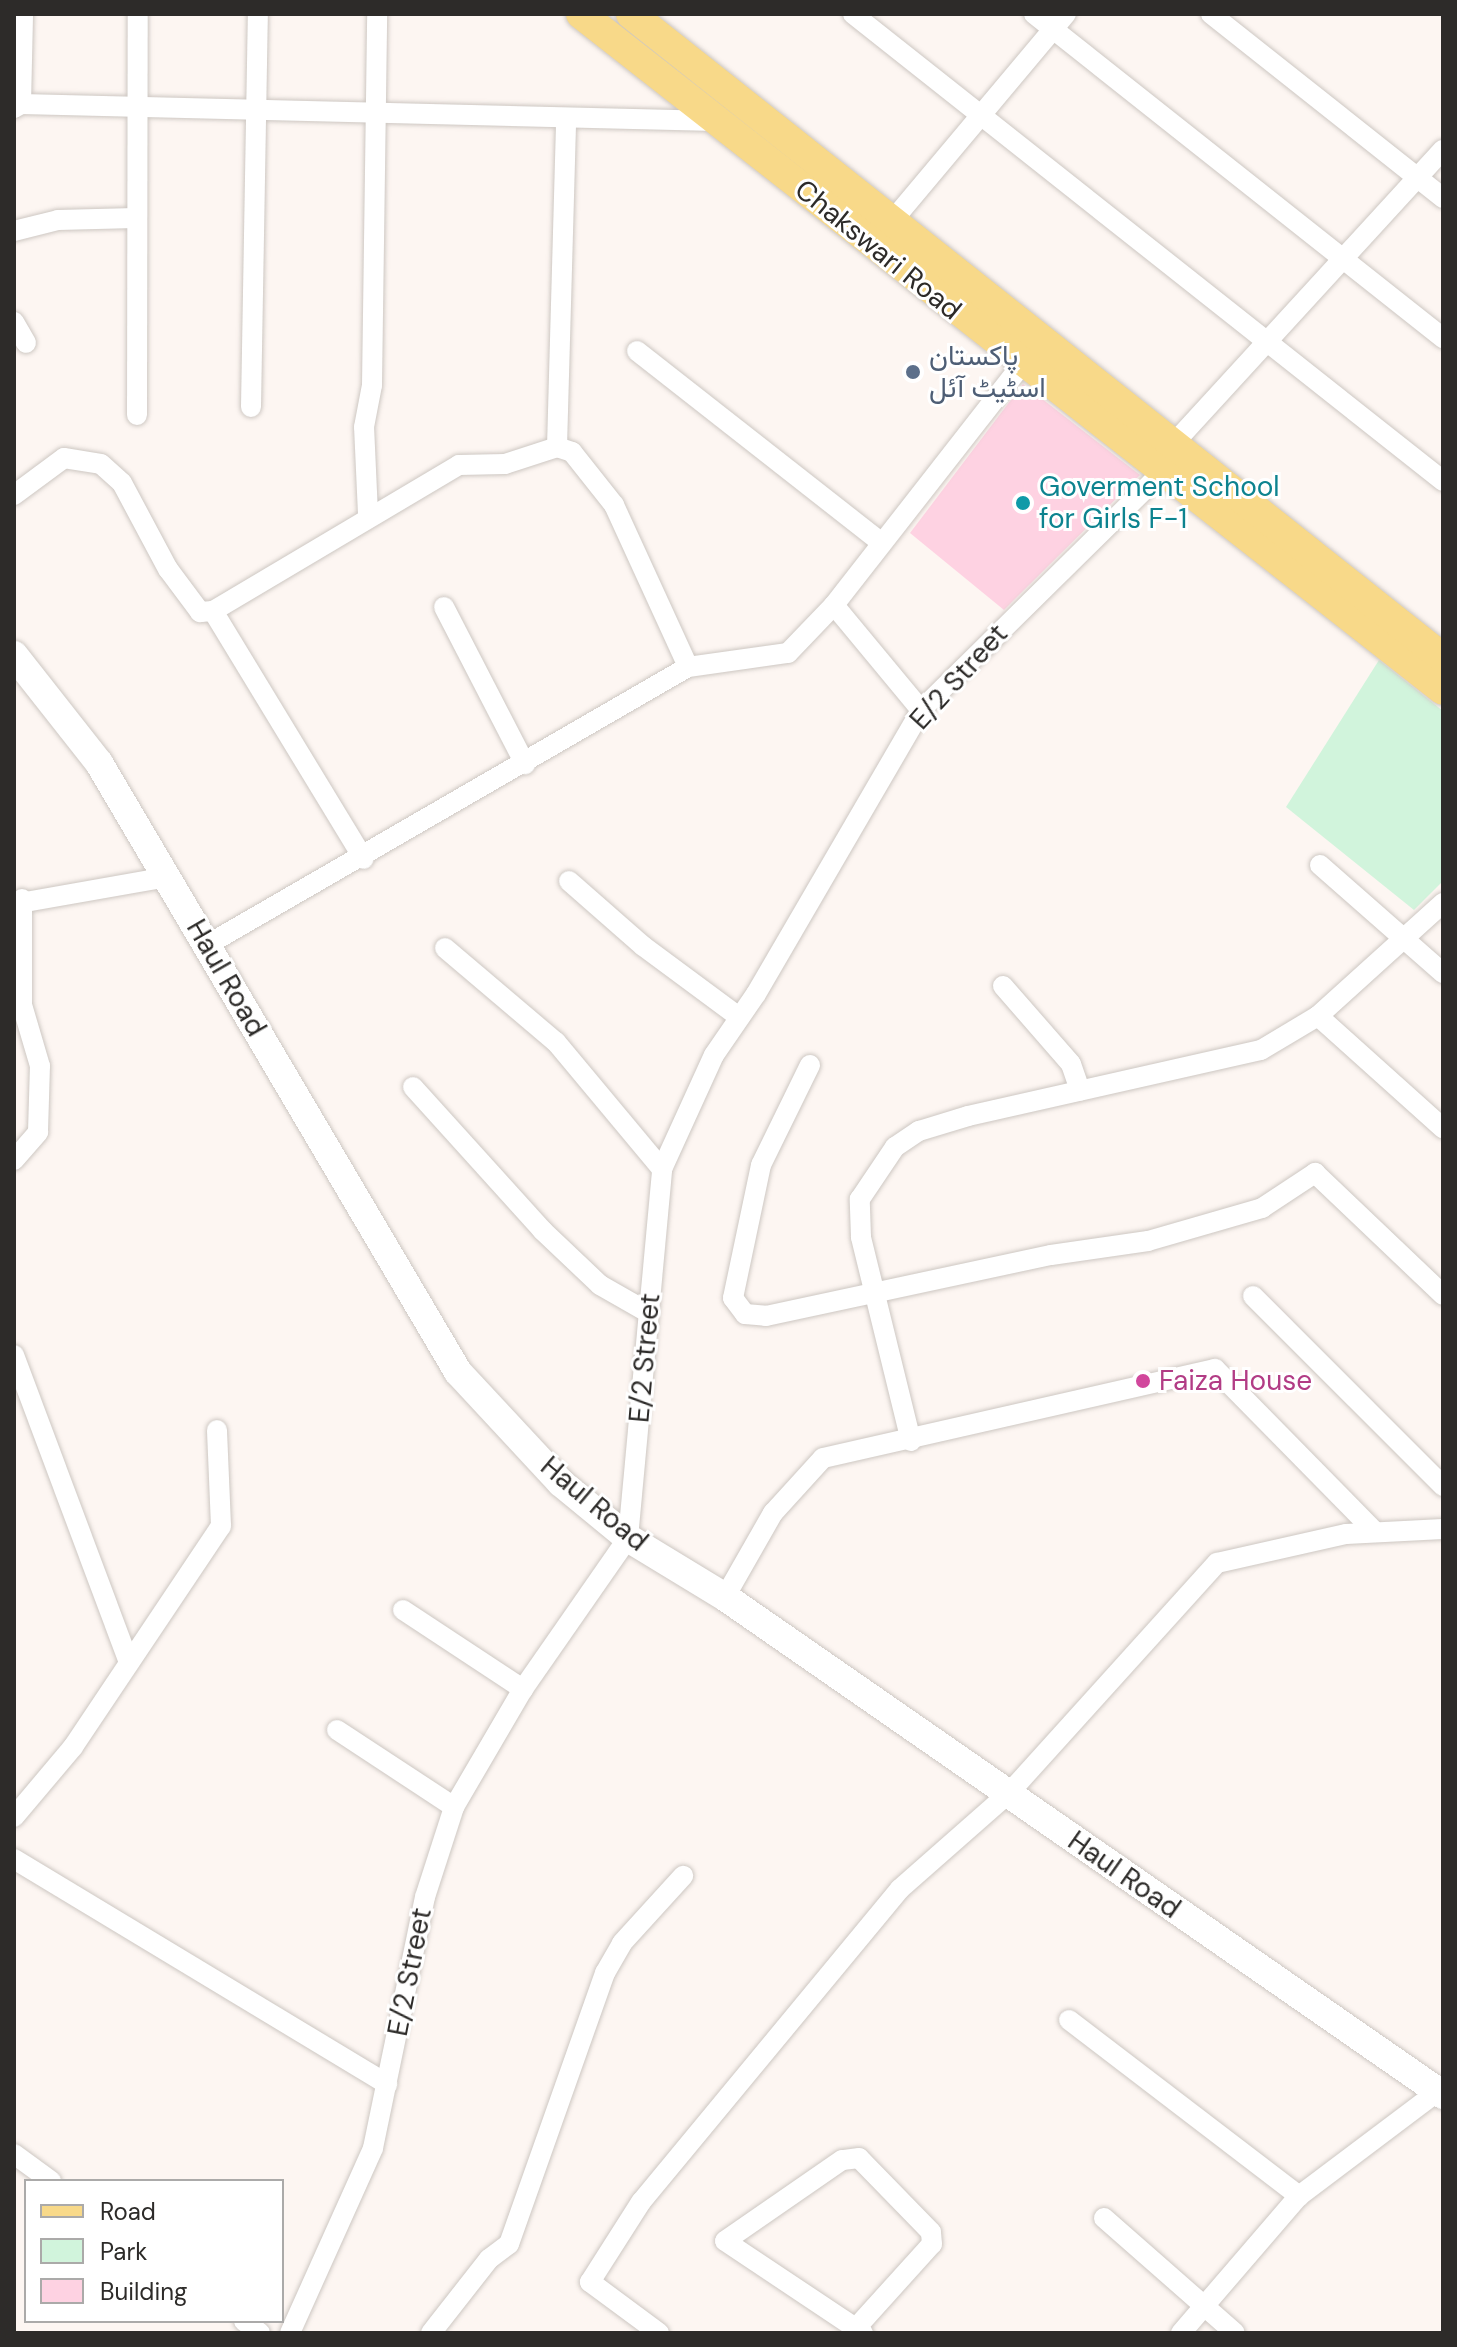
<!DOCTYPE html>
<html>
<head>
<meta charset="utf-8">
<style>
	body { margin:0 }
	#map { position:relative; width:1457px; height:2347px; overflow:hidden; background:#fdf6f2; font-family:"DM Sans",Vazirmatn,sans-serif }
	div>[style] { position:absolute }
	.green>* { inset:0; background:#d1f4dc }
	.building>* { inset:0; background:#fed2e2 }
	.roads { filter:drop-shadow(0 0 2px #cdc7c2) drop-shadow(0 0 2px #cdc7c2) }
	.street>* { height:20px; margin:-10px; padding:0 10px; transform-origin:10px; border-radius:10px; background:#fff }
	.secondary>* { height:28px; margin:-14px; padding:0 14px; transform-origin:14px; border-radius:14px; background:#fff }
	.primary>* { height:30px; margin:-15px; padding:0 15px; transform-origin:15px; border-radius:15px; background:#f8d989 }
	.dots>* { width:22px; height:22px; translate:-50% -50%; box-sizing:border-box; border:4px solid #fff; border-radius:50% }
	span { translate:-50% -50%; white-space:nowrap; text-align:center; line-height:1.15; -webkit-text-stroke:6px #fff; paint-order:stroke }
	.street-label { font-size:28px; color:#2d2b29 }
	.service-label { font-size:28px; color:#4e5e75 }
	.left { translate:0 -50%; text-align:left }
	.culture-label { font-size:28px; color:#0d838f }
	.hotel-label { font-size:28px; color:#b23c85 }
	.frame { position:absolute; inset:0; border:16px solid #2d2b29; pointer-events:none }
	.legend { position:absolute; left:24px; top:2179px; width:260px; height:144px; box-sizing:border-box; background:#fff; border:2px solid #abaaa9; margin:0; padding:10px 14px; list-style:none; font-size:24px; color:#2d2b29 }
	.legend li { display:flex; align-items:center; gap:16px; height:40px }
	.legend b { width:40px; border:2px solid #abaaa9 }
</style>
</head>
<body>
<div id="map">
	<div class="green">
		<i style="clip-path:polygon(1379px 660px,1443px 711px,1443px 881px,1414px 910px,1286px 807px)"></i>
	</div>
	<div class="building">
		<i style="clip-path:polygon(1023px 384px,1140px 475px,1004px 610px,910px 533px)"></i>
	</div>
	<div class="roads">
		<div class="street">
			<i style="left:853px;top:14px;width:752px;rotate:38.36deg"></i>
			<i style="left:1034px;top:14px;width:522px;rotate:38.39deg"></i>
			<i style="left:1211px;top:14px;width:296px;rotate:38.4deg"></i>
			<i style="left:21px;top:104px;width:695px;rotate:1.4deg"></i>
			<i style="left:14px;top:108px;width:8px;rotate:-30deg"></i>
			<i style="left:21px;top:104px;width:90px;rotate:-88.7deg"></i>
			<i style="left:893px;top:220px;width:269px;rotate:-50deg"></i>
			<i style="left:14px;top:231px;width:45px;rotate:-14deg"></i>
			<i style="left:58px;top:220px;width:77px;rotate:-1.5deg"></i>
			<i style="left:14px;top:322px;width:24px;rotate:60deg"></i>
			<i style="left:637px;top:351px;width:311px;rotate:38.1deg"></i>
			<i style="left:251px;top:407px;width:393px;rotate:-89deg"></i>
			<i style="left:137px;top:415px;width:401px;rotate:-89.9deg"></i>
			<i style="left:1176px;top:441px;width:395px;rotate:-47.5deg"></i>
			<i style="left:557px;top:447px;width:329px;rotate:-88.4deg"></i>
			<i style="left:14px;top:495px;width:62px;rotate:-36.5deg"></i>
			<i style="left:64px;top:458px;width:37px;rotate:9deg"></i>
			<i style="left:101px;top:464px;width:28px;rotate:42deg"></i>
			<i style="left:122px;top:483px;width:98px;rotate:61.9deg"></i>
			<i style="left:168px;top:569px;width:54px;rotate:53.3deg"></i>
			<i style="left:200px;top:612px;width:13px;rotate:-4deg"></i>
			<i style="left:213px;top:611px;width:290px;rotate:58.7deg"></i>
			<i style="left:368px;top:514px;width:87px;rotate:-92.6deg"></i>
			<i style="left:364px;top:427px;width:43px;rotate:-79.2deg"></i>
			<i style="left:372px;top:385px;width:371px;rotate:-89.2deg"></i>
			<i style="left:834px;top:605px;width:136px;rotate:50.4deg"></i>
			<i style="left:444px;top:607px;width:177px;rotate:62.7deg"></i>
			<i style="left:213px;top:611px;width:286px;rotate:-30.7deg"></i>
			<i style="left:459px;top:465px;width:46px;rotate:-1.2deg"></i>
			<i style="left:505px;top:464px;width:55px;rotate:-18.1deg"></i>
			<i style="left:557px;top:447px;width:16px;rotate:18deg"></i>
			<i style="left:572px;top:452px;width:68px;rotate:51.6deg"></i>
			<i style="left:614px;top:505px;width:178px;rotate:65.4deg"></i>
			<i style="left:1320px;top:865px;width:164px;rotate:41.3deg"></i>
			<i style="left:569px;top:881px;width:98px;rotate:41.3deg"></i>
			<i style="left:643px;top:946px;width:119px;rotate:36.5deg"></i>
			<i style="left:14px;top:904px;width:155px;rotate:-10deg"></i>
			<i style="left:207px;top:945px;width:556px;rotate:-30.03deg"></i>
			<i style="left:688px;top:667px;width:101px;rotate:-8deg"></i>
			<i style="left:788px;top:653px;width:66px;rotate:-46.2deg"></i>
			<i style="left:834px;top:605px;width:306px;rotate:-52deg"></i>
			<i style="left:445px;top:948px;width:145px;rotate:40.3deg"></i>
			<i style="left:556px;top:1042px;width:165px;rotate:50.2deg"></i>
			<i style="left:1003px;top:986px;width:103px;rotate:48.9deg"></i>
			<i style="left:1071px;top:1064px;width:28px;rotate:71deg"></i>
			<i style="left:1318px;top:1016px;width:168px;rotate:41.9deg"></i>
			<i style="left:810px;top:1065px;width:111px;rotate:116.1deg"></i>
			<i style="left:761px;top:1165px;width:136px;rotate:101.9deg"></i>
			<i style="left:733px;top:1298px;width:20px;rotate:53deg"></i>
			<i style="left:745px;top:1314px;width:21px;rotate:5deg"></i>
			<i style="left:766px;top:1316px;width:291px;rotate:-12.1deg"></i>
			<i style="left:1051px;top:1255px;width:98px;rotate:-8.2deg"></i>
			<i style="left:1148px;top:1241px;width:119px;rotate:-16.1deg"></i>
			<i style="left:1262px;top:1208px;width:64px;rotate:-33.4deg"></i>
			<i style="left:1315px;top:1173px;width:177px;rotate:43.6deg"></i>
			<i style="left:413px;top:1087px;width:193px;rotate:47.9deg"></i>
			<i style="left:542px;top:1230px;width:80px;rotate:43.5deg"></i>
			<i style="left:600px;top:1285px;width:56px;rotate:29.7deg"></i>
			<i style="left:14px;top:1160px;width:37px;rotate:-49deg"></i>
			<i style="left:38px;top:1132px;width:66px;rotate:-88.3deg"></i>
			<i style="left:40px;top:1066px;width:64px;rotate:-106.4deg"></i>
			<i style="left:22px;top:1005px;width:106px;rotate:-90deg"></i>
			<i style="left:1253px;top:1296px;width:269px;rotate:45deg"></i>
			<i style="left:14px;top:1355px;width:328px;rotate:69.5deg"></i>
			<i style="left:911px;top:1441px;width:210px;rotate:-103.8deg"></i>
			<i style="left:861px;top:1237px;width:38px;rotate:-92deg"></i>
			<i style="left:860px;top:1199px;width:63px;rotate:-56.1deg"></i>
			<i style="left:895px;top:1147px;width:29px;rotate:-34deg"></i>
			<i style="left:919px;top:1131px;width:51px;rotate:-17deg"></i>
			<i style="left:968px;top:1116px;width:300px;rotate:-12.7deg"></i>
			<i style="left:1261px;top:1050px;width:66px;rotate:-30.8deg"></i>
			<i style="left:1318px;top:1016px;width:169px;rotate:-42.1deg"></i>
			<i style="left:725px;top:1597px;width:97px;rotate:-60.3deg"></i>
			<i style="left:773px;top:1513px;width:74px;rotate:-47.7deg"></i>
			<i style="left:823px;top:1458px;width:402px;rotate:-12.8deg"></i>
			<i style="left:1215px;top:1369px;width:228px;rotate:45.5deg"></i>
			<i style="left:403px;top:1610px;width:144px;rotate:33.4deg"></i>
			<i style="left:337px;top:1730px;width:140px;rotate:33.3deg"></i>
			<i style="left:14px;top:1817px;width:92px;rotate:-49.9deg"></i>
			<i style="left:73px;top:1747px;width:266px;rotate:-56.2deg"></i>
			<i style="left:221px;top:1526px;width:96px;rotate:-92.4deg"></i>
			<i style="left:14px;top:1859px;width:436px;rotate:31.1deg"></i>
			<i style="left:1069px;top:2020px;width:290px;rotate:37.4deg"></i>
			<i style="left:14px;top:2154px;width:46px;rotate:36.1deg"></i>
			<i style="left:1104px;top:2218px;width:174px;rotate:41.3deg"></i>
			<i style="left:244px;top:2321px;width:20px;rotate:37deg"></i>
			<i style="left:856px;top:2328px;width:113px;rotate:-47.9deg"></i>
			<i style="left:932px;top:2244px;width:12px;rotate:-95deg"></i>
			<i style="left:931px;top:2232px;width:103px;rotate:-134.2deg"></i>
			<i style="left:859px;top:2158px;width:17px;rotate:173deg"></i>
			<i style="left:842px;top:2160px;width:142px;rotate:145.3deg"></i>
			<i style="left:725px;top:2241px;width:166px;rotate:33.7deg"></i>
			<i style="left:290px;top:2333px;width:203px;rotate:-65.8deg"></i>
			<i style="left:373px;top:2148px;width:256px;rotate:-78.3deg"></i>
			<i style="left:425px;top:1897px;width:95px;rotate:-72.1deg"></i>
			<i style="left:454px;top:1807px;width:137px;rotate:-59.7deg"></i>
			<i style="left:523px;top:1689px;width:184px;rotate:-55.2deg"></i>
			<i style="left:628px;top:1538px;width:371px;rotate:-84.7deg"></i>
			<i style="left:662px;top:1169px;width:125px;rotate:-65.5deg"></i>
			<i style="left:714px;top:1055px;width:74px;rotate:-55.5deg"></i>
			<i style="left:756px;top:994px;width:328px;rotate:-59.8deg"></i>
			<i style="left:921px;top:710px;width:337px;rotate:-44.6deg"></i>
			<i style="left:431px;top:2333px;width:94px;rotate:-51.9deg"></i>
			<i style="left:489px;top:2259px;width:25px;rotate:-37deg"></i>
			<i style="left:509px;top:2244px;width:288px;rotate:-70.5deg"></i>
			<i style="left:605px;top:1973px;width:34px;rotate:-60deg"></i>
			<i style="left:622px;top:1943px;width:91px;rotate:-47.7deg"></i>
			<i style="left:659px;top:2333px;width:86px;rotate:-143.5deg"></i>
			<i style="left:590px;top:2282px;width:95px;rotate:-57.5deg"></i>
			<i style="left:641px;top:2202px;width:406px;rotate:-50.4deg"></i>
			<i style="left:900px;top:1889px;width:147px;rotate:-41.4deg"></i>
			<i style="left:1010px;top:1792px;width:309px;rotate:-47.9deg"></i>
			<i style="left:1217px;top:1563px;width:132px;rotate:-12.7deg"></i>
			<i style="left:1346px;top:1534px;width:97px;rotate:-3deg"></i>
			<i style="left:1181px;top:2333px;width:181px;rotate:-49.3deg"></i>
			<i style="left:1299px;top:2196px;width:173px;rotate:-37deg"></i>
		</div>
		<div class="secondary">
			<i style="left:14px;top:655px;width:137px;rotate:51.8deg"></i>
			<i style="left:99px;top:763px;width:707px;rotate:59.48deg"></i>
			<i style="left:458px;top:1372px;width:151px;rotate:47.1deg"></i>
			<i style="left:561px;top:1483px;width:87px;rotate:39.4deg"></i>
			<i style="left:628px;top:1538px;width:114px;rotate:31.3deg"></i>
			<i style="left:725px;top:1597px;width:874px;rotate:34.74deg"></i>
		</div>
		<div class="primary">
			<i style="left:581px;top:14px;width:1095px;rotate:38.1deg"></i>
			<i style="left:631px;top:14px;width:1036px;rotate:38.42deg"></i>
		</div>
	</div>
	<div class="dots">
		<i style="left:913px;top:372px;background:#5c6f8a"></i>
		<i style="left:1023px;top:503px;background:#0f9aa8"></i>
		<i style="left:1143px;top:1381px;background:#d1479c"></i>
	</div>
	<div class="street-label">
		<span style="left:878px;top:250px;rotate:39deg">Chakswari Road</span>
		<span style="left:959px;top:677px;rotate:-48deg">E/2 Street</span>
		<span style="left:226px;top:978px;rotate:60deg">Haul Road</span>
		<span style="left:645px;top:1358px;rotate:-85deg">E/2 Street</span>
		<span style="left:594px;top:1504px;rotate:40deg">Haul Road</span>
		<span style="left:1124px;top:1875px;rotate:35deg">Haul Road</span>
		<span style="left:410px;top:1972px;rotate:-79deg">E/2 Street</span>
	</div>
	<div class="service-label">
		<span class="left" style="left:929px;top:372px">پاکستان<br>اسٹیٹ آئل</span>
	</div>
	<div class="culture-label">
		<span class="left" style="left:1039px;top:503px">Goverment School<br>for Girls F-1</span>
	</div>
	<div class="hotel-label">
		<span class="left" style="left:1159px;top:1381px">Faiza House</span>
	</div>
	<div class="frame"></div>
	<ul class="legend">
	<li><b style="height:10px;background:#f8d989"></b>Road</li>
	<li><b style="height:22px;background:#d1f4dc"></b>Park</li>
	<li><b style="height:22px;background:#fed2e2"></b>Building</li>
	</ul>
</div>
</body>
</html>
